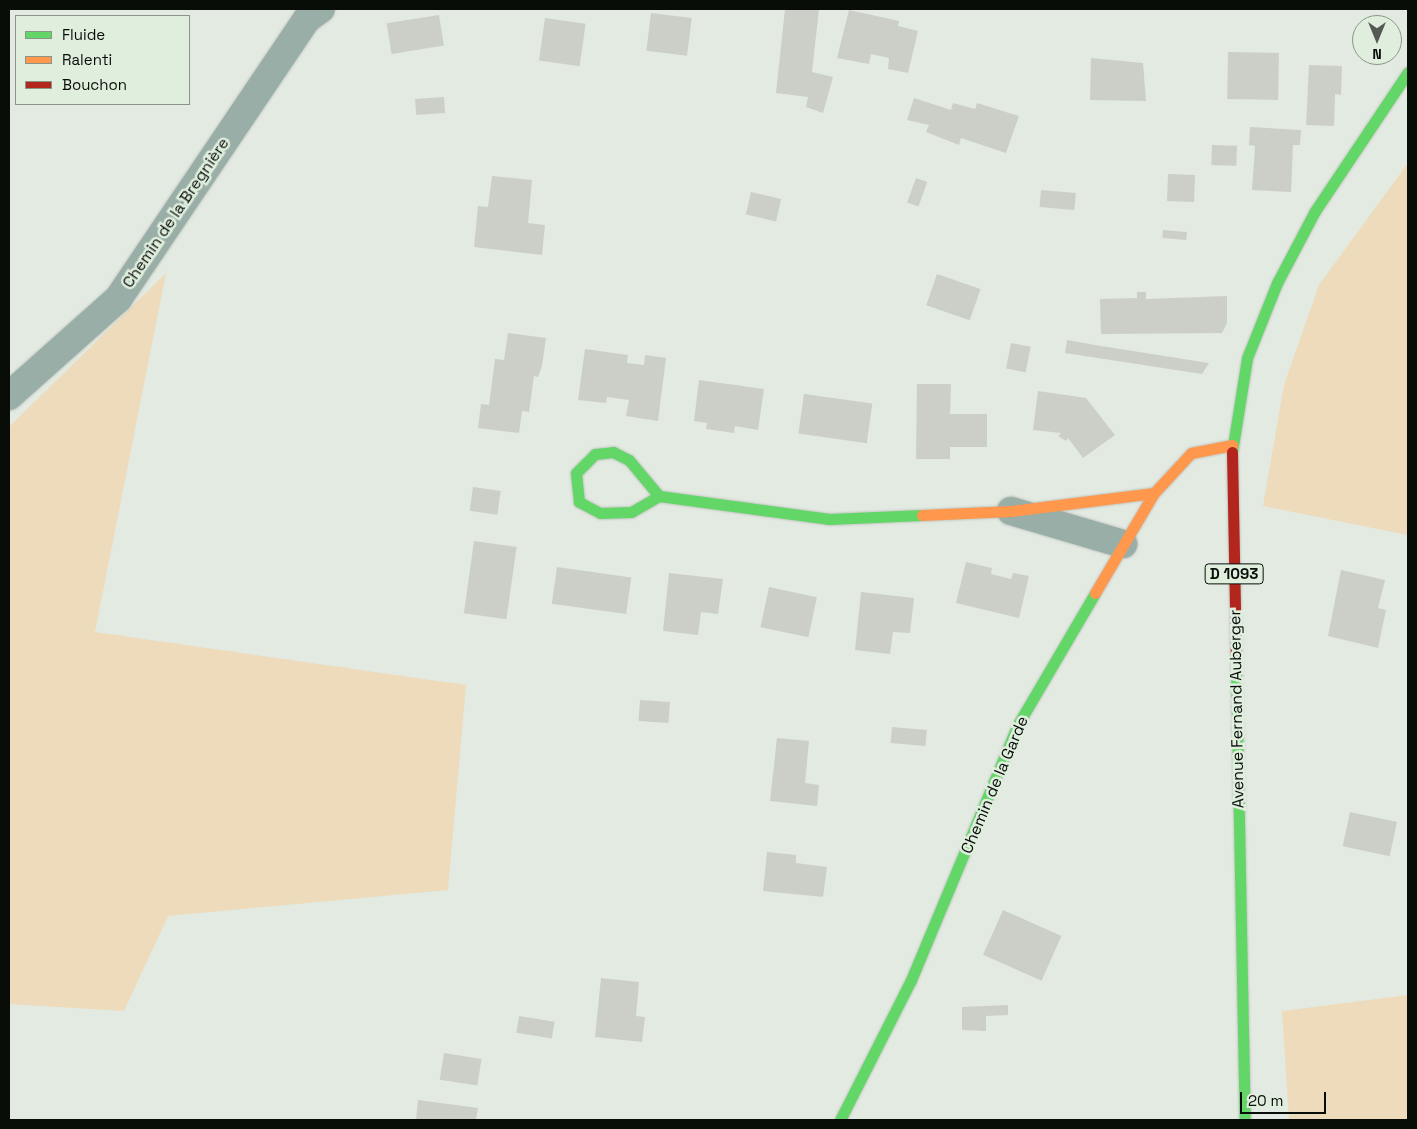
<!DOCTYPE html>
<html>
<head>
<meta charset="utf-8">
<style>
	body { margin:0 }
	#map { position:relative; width:1417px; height:1129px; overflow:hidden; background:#e3eae2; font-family:"Space Grotesk",sans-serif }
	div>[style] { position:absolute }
	.green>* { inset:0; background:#eddbbb }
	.building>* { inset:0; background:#cccfc8; transform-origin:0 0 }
	.roads { filter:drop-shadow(0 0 1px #c1c6c0) drop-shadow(0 0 1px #c1c6c0) }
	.street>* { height:28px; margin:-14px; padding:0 14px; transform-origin:14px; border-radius:14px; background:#98aea7 }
	.fast>* { height:11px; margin:-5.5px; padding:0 5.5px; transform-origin:5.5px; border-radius:5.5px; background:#63d668 }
	.slow>* { height:11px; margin:-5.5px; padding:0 5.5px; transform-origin:5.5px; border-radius:5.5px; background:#ff974d }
	.jam>* { height:11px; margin:-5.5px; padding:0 5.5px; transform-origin:5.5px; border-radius:5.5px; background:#b3261e }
	span { translate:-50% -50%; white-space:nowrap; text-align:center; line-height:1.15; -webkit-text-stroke:5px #e0eede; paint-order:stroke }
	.shield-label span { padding:1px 4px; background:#e0eede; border:1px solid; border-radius:4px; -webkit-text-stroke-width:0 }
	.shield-label { font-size:15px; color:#080d08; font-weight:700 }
	.street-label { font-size:16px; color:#080d08 }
	.frame { position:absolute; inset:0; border:10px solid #080d08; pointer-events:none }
	.legend { position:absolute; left:15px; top:15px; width:175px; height:90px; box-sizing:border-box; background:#e0eede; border:1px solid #8a9488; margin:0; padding:6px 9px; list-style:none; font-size:15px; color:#080d08 }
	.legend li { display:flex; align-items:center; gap:10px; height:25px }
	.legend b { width:25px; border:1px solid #8a9488 }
	.north { position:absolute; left:1352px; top:15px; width:50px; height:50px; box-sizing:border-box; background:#e0eede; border:1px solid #8a9488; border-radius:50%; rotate:180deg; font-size:14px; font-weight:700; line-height:20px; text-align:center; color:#080d08 }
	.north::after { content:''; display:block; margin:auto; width:18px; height:22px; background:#555a54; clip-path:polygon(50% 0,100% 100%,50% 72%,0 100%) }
	.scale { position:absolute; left:1240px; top:1092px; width:86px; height:22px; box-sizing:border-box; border:2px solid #080d08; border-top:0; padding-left:6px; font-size:15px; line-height:18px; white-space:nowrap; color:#080d08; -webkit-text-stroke:4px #e0eede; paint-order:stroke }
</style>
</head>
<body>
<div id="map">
	<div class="green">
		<i style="clip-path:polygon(1408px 163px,1408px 535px,1263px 506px,1284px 385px,1319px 285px)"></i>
		<i style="clip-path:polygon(166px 273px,95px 632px,466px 685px,448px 890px,168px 916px,124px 1011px,9px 1004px,9px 427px)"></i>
		<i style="clip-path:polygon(1408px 995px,1408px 1120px,1289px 1120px,1282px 1011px)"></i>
	</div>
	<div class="building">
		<i style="clip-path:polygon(785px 9px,819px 9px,812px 72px,833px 77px,823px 113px,806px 107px,808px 97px,776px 93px)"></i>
		<i style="clip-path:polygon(849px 10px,899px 21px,898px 26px,918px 31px,908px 73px,888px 69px,889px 58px,871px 54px,869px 64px,837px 58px)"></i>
		<i style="left:651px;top:13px;width:41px;height:38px;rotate:7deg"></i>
		<i style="left:439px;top:15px;width:31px;height:53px;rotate:81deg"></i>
		<i style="left:545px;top:18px;width:41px;height:43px;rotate:8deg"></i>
		<i style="left:1228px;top:52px;width:51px;height:47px;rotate:1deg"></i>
		<i style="clip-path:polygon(1091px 58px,1143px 63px,1146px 101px,1090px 100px)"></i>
		<i style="clip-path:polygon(1309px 65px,1342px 66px,1341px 95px,1335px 94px,1334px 126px,1306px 125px)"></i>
		<i style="left:444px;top:97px;width:16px;height:29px;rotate:86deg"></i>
		<i style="clip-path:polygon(914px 98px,951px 110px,953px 103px,975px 109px,977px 103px,1019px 116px,1006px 153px,961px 138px,959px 145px,926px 132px,929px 125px,907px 120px)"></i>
		<i style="clip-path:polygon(1250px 127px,1301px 130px,1300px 145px,1293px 145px,1291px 192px,1252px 190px,1255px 146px,1249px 145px)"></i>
		<i style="left:1212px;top:145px;width:25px;height:20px;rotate:2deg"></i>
		<i style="left:1168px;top:174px;width:27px;height:27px;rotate:2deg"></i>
		<i style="clip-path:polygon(492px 176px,532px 180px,528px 223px,545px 225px,542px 255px,474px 247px,478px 206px,488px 207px)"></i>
		<i style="left:916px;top:178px;width:12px;height:26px;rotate:20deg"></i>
		<i style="left:1041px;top:190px;width:35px;height:17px;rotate:5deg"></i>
		<i style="left:751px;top:192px;width:31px;height:23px;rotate:13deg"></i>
		<i style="left:1163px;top:230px;width:24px;height:8px;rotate:5deg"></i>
		<i style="left:937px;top:274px;width:46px;height:33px;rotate:19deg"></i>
		<i style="clip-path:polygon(1137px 292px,1146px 292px,1146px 299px,1227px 296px,1227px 323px,1222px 333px,1101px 334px,1100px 299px,1137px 298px)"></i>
		<i style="clip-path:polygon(508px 333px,546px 338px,542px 366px,538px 377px,534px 376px,529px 412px,522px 411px,519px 433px,478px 428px,481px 404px,489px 405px,495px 359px,504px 360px)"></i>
		<i style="clip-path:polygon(1067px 340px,1101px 346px,1209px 363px,1202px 374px,1065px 353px)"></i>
		<i style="left:1011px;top:343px;width:20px;height:26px;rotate:11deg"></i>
		<i style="clip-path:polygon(585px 349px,628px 355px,627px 363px,644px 365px,645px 355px,666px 358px,658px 421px,626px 416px,629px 400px,607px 397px,606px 403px,578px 400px)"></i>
		<i style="clip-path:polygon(699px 380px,764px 389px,758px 430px,735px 426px,734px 433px,706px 429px,707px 423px,694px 421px)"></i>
		<i style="clip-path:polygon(917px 384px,951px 384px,950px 414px,987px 414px,987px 447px,950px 447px,950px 459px,916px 459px)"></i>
		<i style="clip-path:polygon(1038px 391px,1086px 398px,1115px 435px,1083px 458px,1068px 438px,1066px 441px,1058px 436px,1061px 433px,1033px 430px)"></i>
		<i style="left:804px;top:394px;width:69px;height:40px;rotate:8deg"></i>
		<i style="left:473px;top:487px;width:28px;height:24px;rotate:8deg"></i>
		<i style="left:474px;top:541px;width:43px;height:73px;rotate:8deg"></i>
		<i style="clip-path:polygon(966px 562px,992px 568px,991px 574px,1011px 579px,1013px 573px,1029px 576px,1019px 618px,956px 603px)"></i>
		<i style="left:557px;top:567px;width:75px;height:37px;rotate:8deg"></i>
		<i style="clip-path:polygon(1341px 570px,1385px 580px,1378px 608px,1386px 610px,1378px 648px,1328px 636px)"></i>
		<i style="clip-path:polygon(669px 573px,723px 579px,718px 614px,701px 612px,698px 635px,663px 631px)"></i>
		<i style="left:769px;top:587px;width:49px;height:41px;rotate:12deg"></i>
		<i style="clip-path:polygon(861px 592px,914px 598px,910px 633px,893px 632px,890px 654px,855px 650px)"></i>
		<i style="left:640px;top:700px;width:30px;height:21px;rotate:4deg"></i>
		<i style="left:892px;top:727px;width:35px;height:16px;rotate:5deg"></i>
		<i style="clip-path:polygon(777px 738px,809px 741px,805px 783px,819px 785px,817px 806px,770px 801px)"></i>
		<i style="left:1350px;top:812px;width:48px;height:35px;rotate:12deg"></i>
		<i style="clip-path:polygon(767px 852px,796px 855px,796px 863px,827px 867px,823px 897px,763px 891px)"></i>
		<i style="left:1003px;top:910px;width:64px;height:49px;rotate:24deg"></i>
		<i style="clip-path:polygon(601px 978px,639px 982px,636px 1016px,645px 1017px,642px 1042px,595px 1037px)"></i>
		<i style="clip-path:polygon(1008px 1005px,1008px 1015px,986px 1016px,986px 1031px,962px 1030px,962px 1007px)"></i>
		<i style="left:519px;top:1016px;width:36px;height:17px;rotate:9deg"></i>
		<i style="left:444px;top:1053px;width:38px;height:27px;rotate:9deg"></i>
		<i style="clip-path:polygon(418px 1100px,478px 1108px,476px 1120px,416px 1120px)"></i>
	</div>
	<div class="roads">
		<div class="street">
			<i style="left:9px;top:396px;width:146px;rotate:-41.7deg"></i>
			<i style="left:118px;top:299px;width:338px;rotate:-56deg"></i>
			<i style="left:307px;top:19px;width:17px;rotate:-36deg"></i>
			<i style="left:1011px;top:511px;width:117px;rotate:16.4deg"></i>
		</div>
		<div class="fast">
			<i style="left:1232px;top:452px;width:95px;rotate:-80.9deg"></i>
			<i style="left:1247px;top:358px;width:81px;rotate:-68.2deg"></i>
			<i style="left:1277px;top:283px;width:81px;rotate:-62.2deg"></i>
			<i style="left:1315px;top:211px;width:167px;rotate:-56.2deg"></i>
			<i style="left:659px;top:496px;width:32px;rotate:150deg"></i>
			<i style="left:631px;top:512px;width:31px;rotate:178deg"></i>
			<i style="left:600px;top:513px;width:24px;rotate:-152deg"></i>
			<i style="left:579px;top:502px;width:29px;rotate:-96deg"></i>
			<i style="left:576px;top:473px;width:27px;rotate:-45deg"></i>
			<i style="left:595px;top:454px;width:18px;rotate:-6deg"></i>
			<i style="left:613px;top:452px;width:18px;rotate:27deg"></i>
			<i style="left:629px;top:460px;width:47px;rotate:50.2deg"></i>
			<i style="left:659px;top:496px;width:172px;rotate:7.7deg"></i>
			<i style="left:829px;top:519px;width:93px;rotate:-2.5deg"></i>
			<i style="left:1236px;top:666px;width:454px;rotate:88.9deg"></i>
			<i style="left:840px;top:1120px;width:157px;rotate:-63.1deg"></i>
			<i style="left:911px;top:980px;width:275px;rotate:-67.3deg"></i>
			<i style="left:1017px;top:726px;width:154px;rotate:-59.6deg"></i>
		</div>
		<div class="slow">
			<i style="left:922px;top:515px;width:89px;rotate:-2.6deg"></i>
			<i style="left:1011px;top:511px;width:144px;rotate:-7.2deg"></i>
			<i style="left:1095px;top:593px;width:116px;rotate:-59.5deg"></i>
			<i style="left:1154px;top:493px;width:54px;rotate:-47.2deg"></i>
			<i style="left:1191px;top:453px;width:42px;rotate:-11deg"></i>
		</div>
		<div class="jam">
			<i style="left:1232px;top:452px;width:214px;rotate:88.9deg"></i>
		</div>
	</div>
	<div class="shield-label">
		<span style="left:1234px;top:574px">D 1093</span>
	</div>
	<div class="street-label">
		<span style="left:176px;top:213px;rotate:-56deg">Chemin de la Bregnière</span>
		<span style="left:1237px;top:709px;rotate:-91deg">Avenue Fernand Auberger</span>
		<span style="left:995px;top:785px;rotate:-67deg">Chemin de la Garde</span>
	</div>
	<div class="frame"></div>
	<ul class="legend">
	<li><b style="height:6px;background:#63d668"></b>Fluide</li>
	<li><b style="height:6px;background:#ff974d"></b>Ralenti</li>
	<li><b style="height:6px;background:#b3261e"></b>Bouchon</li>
	</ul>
	<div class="north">N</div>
	<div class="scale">20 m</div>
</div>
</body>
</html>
